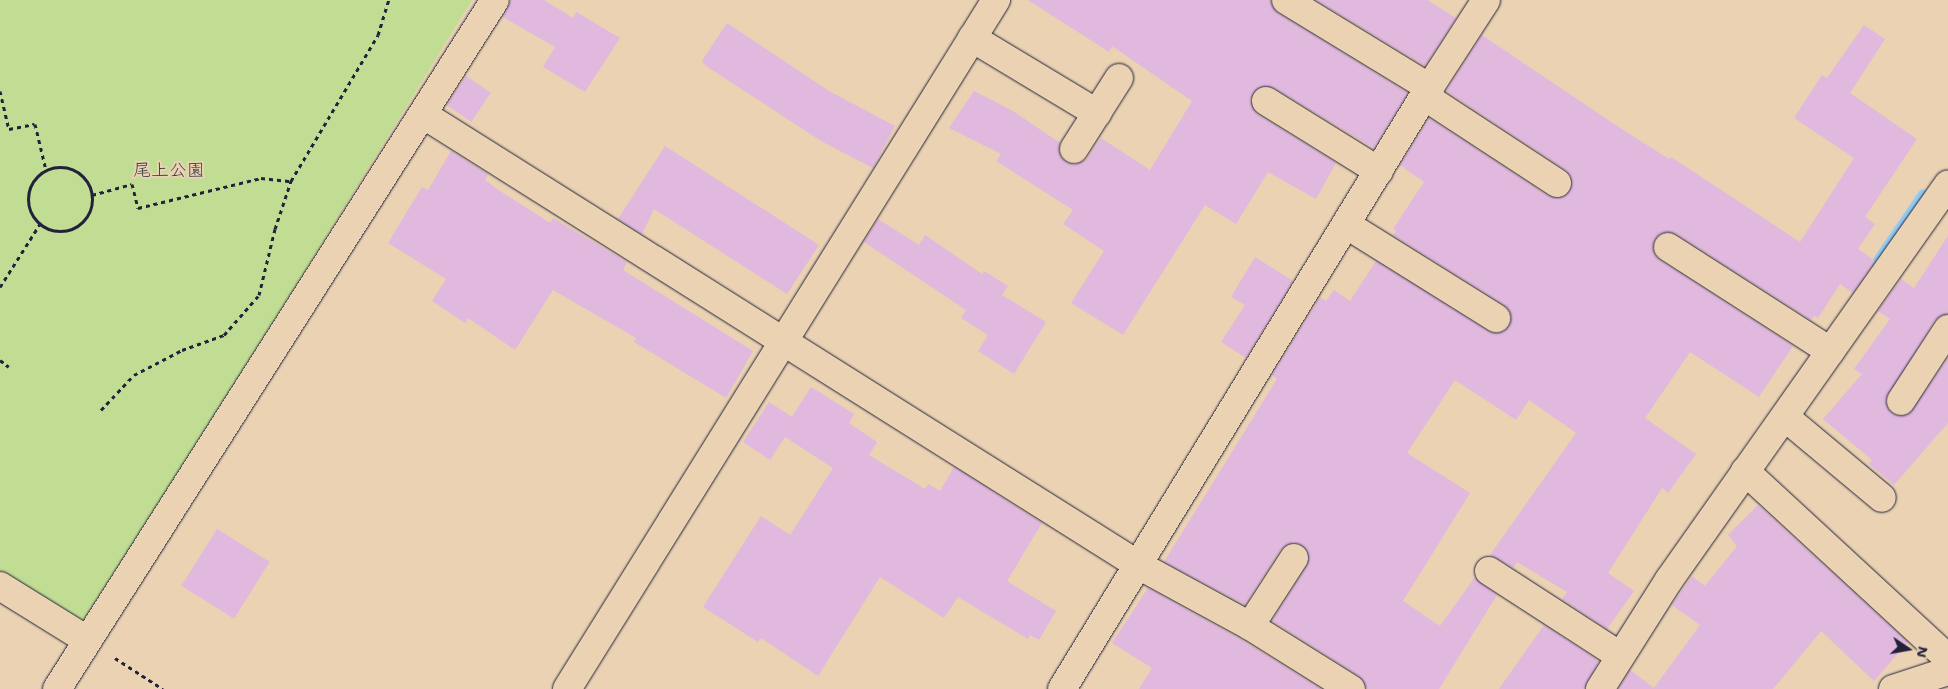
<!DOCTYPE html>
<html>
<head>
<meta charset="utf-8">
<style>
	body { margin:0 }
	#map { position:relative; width:1948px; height:689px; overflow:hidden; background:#ead2b3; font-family:"Shantell Sans","Klee One",sans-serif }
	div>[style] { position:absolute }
	.green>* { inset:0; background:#c1dd94 }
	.stream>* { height:11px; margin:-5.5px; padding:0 5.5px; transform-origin:5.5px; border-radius:5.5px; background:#94ccf3 }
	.building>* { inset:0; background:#e1b8de; transform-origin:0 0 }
	.path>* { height:3px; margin-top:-1.5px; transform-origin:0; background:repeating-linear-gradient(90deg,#22223b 0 4px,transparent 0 8px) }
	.path>.ring { margin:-1.5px; padding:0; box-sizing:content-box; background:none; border:3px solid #22223b; border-radius:50% }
	.roads { filter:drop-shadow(0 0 1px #22223b) drop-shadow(0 0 1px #22223b) }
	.street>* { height:28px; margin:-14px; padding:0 14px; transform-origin:14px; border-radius:14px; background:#ead2b3 }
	span { translate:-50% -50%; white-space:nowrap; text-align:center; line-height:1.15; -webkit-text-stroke:4px #ead2b3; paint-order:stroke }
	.park-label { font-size:18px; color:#3a3e48 }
	.north { position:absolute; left:1883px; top:624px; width:50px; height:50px; -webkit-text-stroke:4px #ead2b3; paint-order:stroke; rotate:102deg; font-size:14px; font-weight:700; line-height:20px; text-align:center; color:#22223b }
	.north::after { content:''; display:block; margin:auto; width:18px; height:22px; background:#22223b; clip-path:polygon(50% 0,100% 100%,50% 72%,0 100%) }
</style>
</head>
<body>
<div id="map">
	<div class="green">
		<i style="clip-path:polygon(0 0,472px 0,86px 626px,0 571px)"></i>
	</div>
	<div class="stream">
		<i style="left:1876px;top:263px;width:83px;rotate:-55.7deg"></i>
	</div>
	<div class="building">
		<i style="clip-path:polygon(511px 0,544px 0,573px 18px,576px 12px,620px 38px,585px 92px,543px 67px,555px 47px,503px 17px)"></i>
		<i style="clip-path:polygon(1028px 0,1270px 0,1278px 13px,1408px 93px,1374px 148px,1274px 88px,1258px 88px,1250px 100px,1257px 114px,1336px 163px,1316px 199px,1268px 172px,1236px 224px,1205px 205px,1123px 335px,1071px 303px,1104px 251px,1063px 224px,1073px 210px,996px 161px,1001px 154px,949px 128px,974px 91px,1013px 111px,1060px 143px,1060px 156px,1066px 162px,1074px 165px,1086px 160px,1101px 138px,1150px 170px,1192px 101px,1112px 46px,1109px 52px)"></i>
		<i style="clip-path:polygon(1316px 0,1427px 0,1456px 18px,1425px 66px)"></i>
		<i style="clip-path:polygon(727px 23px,829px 91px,895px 126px,873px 168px,821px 141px,706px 66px,702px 61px)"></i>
		<i style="clip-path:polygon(1864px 25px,1885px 39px,1850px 93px,1917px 139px,1865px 217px,1875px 224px,1858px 249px,1875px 261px,1853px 293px,1840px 284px,1818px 318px,1814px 316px,1811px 320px,1676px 234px,1661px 233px,1655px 239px,1654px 254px,1660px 260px,1793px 346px,1759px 397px,1690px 352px,1645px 418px,1696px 454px,1668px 493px,1662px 488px,1608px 573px,1634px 591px,1607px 629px,1562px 599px,1567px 592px,1517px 562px,1514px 568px,1490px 555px,1576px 433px,1529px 400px,1516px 420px,1455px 380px,1407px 453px,1470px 493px,1403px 601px,1440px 626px,1475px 577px,1497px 595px,1439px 689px,1367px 689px,1359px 676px,1272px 621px,1307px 566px,1308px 551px,1302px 545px,1294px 542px,1281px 549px,1245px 605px,1164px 562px,1277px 379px,1272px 375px,1320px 297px,1326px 301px,1334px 290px,1350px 301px,1376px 261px,1488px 331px,1503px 332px,1509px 326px,1510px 311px,1504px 305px,1393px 235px,1396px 230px,1393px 229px,1424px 182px,1400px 165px,1429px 118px,1548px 196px,1564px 197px,1570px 191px,1571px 176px,1566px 170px,1446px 91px,1482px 35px,1614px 124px,1669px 159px,1671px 157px,1800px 242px,1854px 158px,1794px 118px,1822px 75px,1827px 78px)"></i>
		<i style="left:466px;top:76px;width:30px;height:35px;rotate:34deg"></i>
		<i style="clip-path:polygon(665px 146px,819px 245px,787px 294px,654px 209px,642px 234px,618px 219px)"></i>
		<i style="clip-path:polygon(451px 151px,488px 174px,485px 180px,500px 191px,550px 223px,553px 218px,627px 262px,623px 270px,753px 351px,726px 398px,634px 342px,636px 338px,553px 290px,515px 350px,468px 318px,465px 323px,432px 301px,446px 279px,388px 243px,422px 187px,428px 190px)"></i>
		<i style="clip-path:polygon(878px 219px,919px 245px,925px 235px,982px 274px,984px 271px,1008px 286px,1002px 295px,1046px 322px,1014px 374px,978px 351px,988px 335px,961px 318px,966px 310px,864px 242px)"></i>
		<i style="clip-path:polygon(1948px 236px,1948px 314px,1935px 320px,1885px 401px,1893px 414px,1908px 415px,1948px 358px,1948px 423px,1894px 485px,1869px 464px,1872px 460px,1823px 419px,1862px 374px,1854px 369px,1890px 319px,1878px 311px,1901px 279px,1914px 288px)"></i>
		<i style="clip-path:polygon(1255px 257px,1293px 281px,1246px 358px,1221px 342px,1245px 305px,1231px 297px)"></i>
		<i style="clip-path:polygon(811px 387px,854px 414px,849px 423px,877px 442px,869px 455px,925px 489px,928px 484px,940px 491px,954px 467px,1042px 523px,1007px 581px,1056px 611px,1039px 640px,1030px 635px,1028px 639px,958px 597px,944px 618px,880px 577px,818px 676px,761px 638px,758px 642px,703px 607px,761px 516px,790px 535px,833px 468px,785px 437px,770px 460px,743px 442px,769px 402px,792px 417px)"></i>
		<i style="clip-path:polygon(1758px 505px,1908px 642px,1874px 681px,1821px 631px,1773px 689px,1618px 689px,1630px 670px,1654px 688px,1700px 625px,1672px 605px,1692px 576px,1705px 586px,1737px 546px,1728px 535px)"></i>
		<i style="left:217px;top:529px;width:62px;height:67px;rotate:32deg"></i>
		<i style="clip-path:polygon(1148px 588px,1242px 640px,1321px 689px,1139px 689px,1152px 668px,1112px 643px)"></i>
		<i style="clip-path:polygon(1544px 625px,1599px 661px,1584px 689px,1499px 689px)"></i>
	</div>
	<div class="path">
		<i style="left:0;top:91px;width:39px;rotate:77deg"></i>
		<i style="left:9px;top:129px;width:26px;rotate:-11deg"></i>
		<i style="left:35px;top:124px;width:47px;rotate:76.6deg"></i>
		<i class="ring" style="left:28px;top:167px;width:61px;height:61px"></i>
		<i style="left:92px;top:195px;width:41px;rotate:-15.4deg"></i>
		<i style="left:132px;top:184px;width:25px;rotate:76deg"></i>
		<i style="left:138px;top:208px;width:127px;rotate:-13.7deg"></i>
		<i style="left:261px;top:178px;width:30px;rotate:6deg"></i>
		<i style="left:0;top:287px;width:75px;rotate:-57.6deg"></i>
		<i style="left:0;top:360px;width:11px;rotate:38deg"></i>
		<i style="left:101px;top:410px;width:48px;rotate:-46.7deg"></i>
		<i style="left:134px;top:375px;width:54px;rotate:-27.5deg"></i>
		<i style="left:182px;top:350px;width:45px;rotate:-19.7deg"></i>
		<i style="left:224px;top:335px;width:53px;rotate:-48.8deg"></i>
		<i style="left:259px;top:295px;width:68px;rotate:-76.4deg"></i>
		<i style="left:275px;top:229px;width:51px;rotate:-71.6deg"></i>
		<i style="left:291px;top:181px;width:170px;rotate:-59.2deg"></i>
		<i style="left:378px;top:35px;width:37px;rotate:-73deg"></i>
		<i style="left:115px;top:658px;width:57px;rotate:32.9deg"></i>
	</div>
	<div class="roads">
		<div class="street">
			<i style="left:1286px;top:0;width:169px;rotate:31.4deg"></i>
			<i style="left:972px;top:38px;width:146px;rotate:31deg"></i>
			<i style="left:1424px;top:96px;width:159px;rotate:33.2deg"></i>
			<i style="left:1266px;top:101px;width:133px;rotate:31.8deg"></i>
			<i style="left:424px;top:115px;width:846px;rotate:32.21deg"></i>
			<i style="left:1140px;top:566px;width:125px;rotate:28.6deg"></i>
			<i style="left:1250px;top:626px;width:119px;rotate:32deg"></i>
			<i style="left:1074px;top:149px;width:84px;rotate:-57.6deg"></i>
			<i style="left:1347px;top:225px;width:176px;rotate:32deg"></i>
			<i style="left:1668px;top:247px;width:193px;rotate:32.7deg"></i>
			<i style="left:1901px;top:401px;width:86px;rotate:-56.9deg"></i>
			<i style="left:1785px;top:417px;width:126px;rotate:39.9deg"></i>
			<i style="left:1745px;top:471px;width:276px;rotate:42.7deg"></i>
			<i style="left:1489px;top:571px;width:155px;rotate:32.9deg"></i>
			<i style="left:0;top:586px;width:102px;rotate:31.8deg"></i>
			<i style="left:1250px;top:626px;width:81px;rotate:-57.1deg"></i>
			<i style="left:57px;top:689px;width:816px;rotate:-57.56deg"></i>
			<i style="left:567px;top:689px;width:812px;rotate:-58.09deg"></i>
			<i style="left:1062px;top:689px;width:695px;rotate:-58.6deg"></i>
			<i style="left:1424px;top:96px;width:114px;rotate:-57.1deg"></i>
			<i style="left:1600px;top:689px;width:129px;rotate:-57.7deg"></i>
			<i style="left:1669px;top:580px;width:484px;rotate:-54.8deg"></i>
			<i style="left:1893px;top:689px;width:58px;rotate:-18.1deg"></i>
		</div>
	</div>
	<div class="park-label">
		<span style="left:169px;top:170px">尾上公園</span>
	</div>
	<div class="north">N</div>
</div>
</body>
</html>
